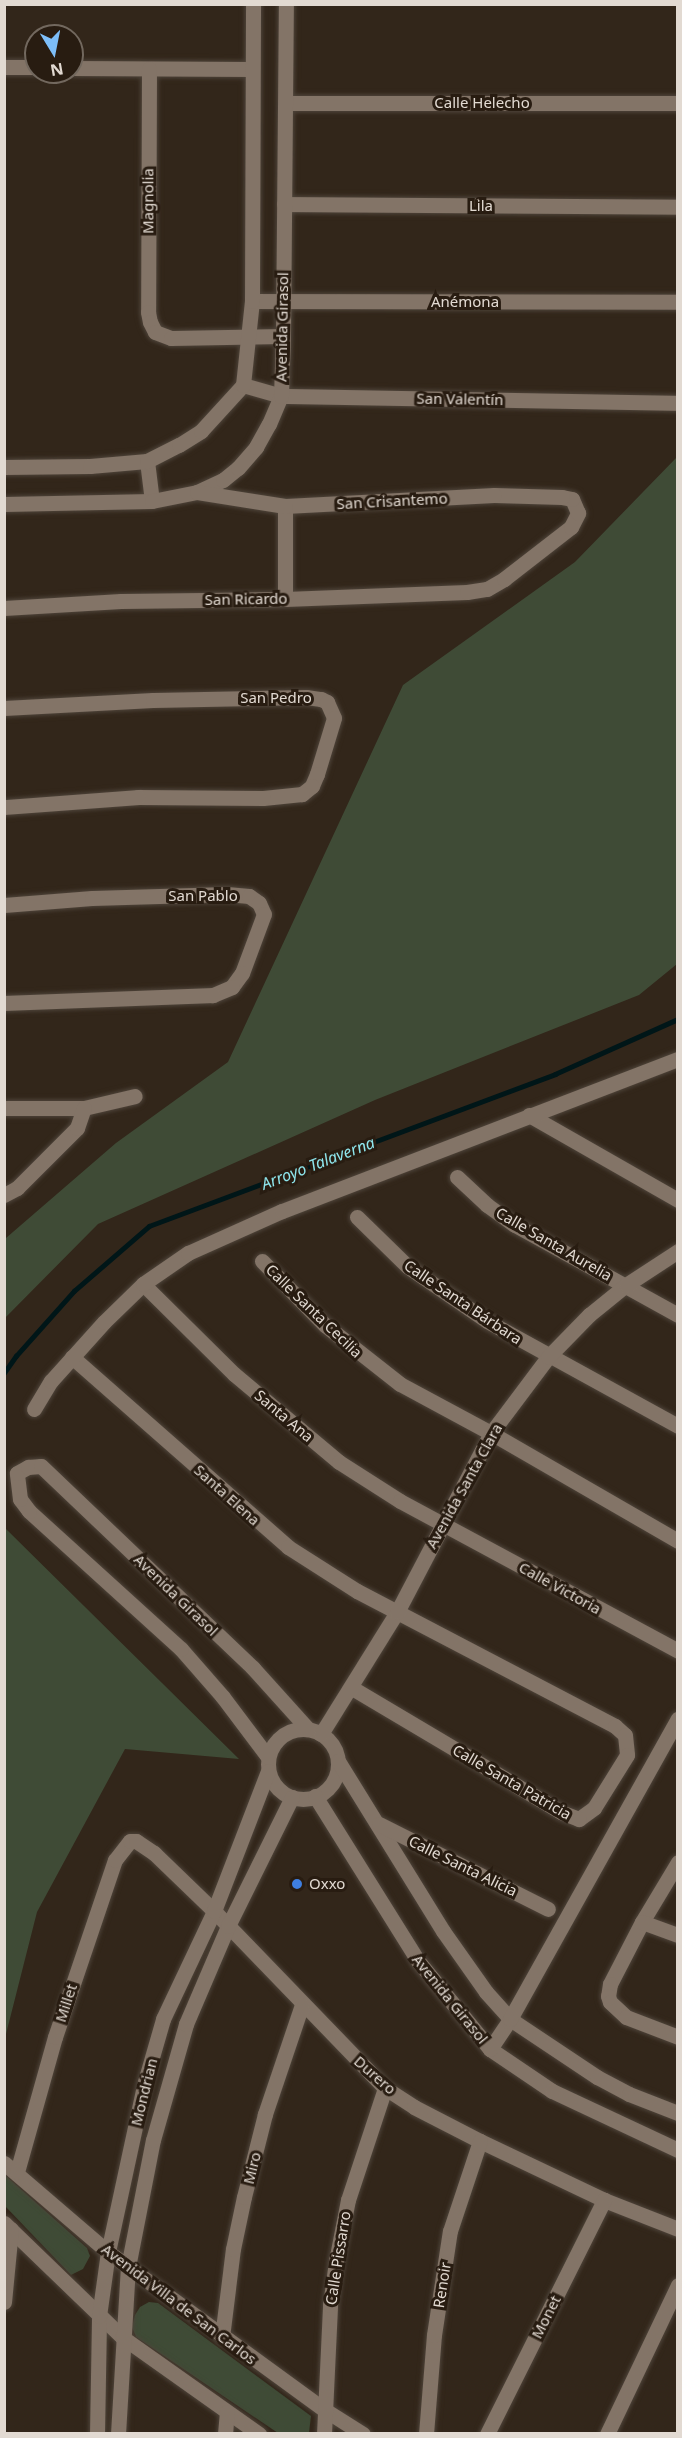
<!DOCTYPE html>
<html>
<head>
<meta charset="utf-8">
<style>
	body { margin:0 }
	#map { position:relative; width:682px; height:2438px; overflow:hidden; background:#32261a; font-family:"Noto Sans",sans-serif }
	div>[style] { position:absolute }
	.green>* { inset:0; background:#3f4b36 }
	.stream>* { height:4.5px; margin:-2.25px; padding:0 2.25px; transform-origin:2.25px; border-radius:2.25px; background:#001618 }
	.roads { filter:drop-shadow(0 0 2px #4e443a) drop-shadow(0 0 2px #4e443a) }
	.minor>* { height:15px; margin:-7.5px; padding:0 7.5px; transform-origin:7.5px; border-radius:7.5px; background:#837467 }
	.minor>.ring { margin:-7.5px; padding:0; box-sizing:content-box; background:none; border:15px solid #837467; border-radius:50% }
	.dots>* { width:16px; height:16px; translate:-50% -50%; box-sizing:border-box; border:3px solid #281c11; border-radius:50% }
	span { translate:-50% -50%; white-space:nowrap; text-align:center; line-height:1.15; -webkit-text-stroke:6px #281c11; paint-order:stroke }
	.street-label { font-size:15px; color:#e2dad2 }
	.poi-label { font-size:15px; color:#e2dad2 }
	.left { translate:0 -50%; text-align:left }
	.water-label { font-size:16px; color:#8ee5ec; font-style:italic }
	.frame { position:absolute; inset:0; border:6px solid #e2dad2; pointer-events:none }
	.north { position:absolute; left:24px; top:24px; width:60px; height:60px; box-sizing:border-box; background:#281c11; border:2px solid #72685e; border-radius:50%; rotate:170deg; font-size:16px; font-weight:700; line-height:24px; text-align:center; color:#e2dad2 }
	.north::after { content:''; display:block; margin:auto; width:21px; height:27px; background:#7dbef9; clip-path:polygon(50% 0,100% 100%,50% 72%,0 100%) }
</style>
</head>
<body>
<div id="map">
	<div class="green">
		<i style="clip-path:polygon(677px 457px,677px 964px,639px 995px,375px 1100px,98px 1224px,5px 1318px,6px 1238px,116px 1143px,228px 1062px,403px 685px,575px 562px)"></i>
		<i style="clip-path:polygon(5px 1528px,239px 1759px,125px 1749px,37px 1912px,5px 2038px)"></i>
		<i style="clip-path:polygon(5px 2175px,87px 2248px,90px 2256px,83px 2269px,71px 2275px,5px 2206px)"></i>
		<i style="clip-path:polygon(149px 2302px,158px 2303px,311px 2416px,309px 2433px,278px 2433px,136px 2337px,132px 2327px,135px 2315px,140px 2307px)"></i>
	</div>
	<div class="stream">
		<i style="left:4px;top:1373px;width:21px;rotate:-55deg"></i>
		<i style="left:16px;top:1356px;width:87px;rotate:-48.3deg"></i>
		<i style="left:74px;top:1291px;width:99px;rotate:-40.9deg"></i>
		<i style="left:149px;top:1226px;width:434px;rotate:-20.5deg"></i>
		<i style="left:555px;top:1074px;width:135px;rotate:-24.1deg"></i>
	</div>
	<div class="roads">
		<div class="minor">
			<i style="left:4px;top:67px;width:32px"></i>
			<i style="left:72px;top:68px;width:179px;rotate:0.3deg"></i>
			<i style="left:149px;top:69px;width:243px;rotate:90.2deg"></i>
			<i style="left:148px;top:312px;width:10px;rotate:79deg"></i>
			<i style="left:150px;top:322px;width:11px;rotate:63deg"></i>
			<i style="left:155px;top:332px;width:17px;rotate:21deg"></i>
			<i style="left:171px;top:338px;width:112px;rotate:-1deg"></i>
			<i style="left:286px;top:103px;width:392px"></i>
			<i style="left:284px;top:204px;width:394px;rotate:0.4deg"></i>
			<i style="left:252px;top:301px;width:426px;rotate:0.1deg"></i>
			<i style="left:243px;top:385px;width:40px;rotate:16deg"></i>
			<i style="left:281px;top:396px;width:397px;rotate:1deg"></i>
			<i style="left:147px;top:461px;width:40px;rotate:82.9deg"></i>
			<i style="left:4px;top:467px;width:86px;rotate:-0.7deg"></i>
			<i style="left:90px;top:466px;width:57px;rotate:-5deg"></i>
			<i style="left:147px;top:461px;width:36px;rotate:-27deg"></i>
			<i style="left:179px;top:445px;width:26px;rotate:-32deg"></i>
			<i style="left:201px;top:431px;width:62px;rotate:-47.6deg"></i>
			<i style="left:243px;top:385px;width:84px;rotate:-83.9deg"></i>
			<i style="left:252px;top:301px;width:297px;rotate:-89.8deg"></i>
			<i style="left:4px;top:504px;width:148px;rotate:-1.2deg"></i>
			<i style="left:152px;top:501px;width:46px;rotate:-11.3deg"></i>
			<i style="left:197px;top:492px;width:29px;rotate:-25deg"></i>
			<i style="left:223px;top:480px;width:19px;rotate:-39deg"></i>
			<i style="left:238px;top:468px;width:28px;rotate:-49deg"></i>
			<i style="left:256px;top:447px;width:26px;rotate:-61deg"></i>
			<i style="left:269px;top:424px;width:30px;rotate:-67deg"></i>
			<i style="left:281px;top:396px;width:60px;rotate:-88.1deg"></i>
			<i style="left:283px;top:336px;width:332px;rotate:-89.5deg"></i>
			<i style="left:285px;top:599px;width:93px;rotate:-90deg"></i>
			<i style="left:4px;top:608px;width:117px;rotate:-3.4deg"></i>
			<i style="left:121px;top:601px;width:164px;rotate:-0.7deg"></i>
			<i style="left:285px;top:599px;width:182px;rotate:-2.2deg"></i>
			<i style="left:467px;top:592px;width:20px;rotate:-9deg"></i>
			<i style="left:487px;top:589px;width:20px;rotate:-30deg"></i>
			<i style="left:504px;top:579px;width:85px;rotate:-37.8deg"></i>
			<i style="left:571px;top:527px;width:16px;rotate:-63deg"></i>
			<i style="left:578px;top:513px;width:15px;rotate:-113deg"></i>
			<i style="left:572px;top:499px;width:10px;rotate:-169deg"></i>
			<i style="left:562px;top:497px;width:68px;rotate:-178.3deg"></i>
			<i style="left:494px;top:495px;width:209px;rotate:177deg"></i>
			<i style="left:285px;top:506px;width:89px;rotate:-171deg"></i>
			<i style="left:4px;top:708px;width:149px;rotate:-3.1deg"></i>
			<i style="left:153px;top:700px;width:153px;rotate:-1.1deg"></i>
			<i style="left:306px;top:697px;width:15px;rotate:8deg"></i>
			<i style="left:321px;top:699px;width:7px;rotate:27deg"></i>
			<i style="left:327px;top:702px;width:17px;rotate:66deg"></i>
			<i style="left:334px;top:718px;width:59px;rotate:106.9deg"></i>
			<i style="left:317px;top:774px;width:13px;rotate:113deg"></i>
			<i style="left:312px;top:786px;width:13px;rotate:141deg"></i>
			<i style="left:302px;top:794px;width:39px;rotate:174deg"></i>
			<i style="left:263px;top:798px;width:125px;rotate:-179.5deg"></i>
			<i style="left:138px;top:797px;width:134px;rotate:175.7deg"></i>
			<i style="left:4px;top:905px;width:88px;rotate:-4.5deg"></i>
			<i style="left:92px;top:898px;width:135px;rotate:-1.7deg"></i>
			<i style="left:227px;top:894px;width:22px;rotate:5deg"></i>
			<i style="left:249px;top:896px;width:12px;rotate:35deg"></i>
			<i style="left:259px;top:903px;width:12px;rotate:66deg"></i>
			<i style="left:264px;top:914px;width:63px;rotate:110.4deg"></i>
			<i style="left:242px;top:973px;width:17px;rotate:126deg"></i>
			<i style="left:232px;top:987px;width:21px;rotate:157deg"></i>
			<i style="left:213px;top:995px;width:209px;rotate:177.8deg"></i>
			<i style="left:4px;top:1108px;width:80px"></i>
			<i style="left:84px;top:1108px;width:52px;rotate:-13.2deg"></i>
			<i style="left:529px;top:1115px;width:172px;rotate:29.7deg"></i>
			<i style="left:457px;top:1177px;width:41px;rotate:43deg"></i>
			<i style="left:487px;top:1205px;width:34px;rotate:36deg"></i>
			<i style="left:515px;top:1225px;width:186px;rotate:28.9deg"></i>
			<i style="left:4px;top:1195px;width:15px;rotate:-28deg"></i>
			<i style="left:17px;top:1188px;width:85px;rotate:-45deg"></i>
			<i style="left:77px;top:1128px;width:21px;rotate:-71deg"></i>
			<i style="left:357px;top:1217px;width:70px;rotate:44.4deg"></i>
			<i style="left:407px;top:1266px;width:97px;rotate:34.5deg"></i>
			<i style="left:487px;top:1321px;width:218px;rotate:28.8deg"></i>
			<i style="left:262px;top:1261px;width:90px;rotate:45.5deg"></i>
			<i style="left:325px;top:1325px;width:95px;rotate:38.2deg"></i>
			<i style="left:400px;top:1384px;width:103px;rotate:28.3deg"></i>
			<i style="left:491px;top:1433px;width:216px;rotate:30deg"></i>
			<i style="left:143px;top:1284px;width:128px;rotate:44.7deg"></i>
			<i style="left:234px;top:1374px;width:137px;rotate:40deg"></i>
			<i style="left:339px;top:1462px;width:72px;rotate:32.6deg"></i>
			<i style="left:400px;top:1501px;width:316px;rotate:28.3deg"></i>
			<i style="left:72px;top:1357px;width:288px;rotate:41.3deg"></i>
			<i style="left:288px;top:1547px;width:82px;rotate:32.5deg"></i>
			<i style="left:357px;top:1591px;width:291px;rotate:27.6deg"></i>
			<i style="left:615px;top:1726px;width:13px;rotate:42deg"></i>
			<i style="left:625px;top:1735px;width:20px;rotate:84deg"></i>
			<i style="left:627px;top:1755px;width:62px;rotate:121.9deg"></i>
			<i style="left:594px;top:1808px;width:19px;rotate:144deg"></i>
			<i style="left:579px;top:1819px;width:19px;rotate:-159deg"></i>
			<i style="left:561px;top:1812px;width:243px;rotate:-149.3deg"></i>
			<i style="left:34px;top:1409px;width:33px;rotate:-59deg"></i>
			<i style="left:51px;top:1381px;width:79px;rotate:-48.1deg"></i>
			<i style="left:104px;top:1322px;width:54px;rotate:-44.3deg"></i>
			<i style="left:143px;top:1284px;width:55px;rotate:-34.6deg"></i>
			<i style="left:188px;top:1253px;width:103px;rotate:-24.1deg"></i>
			<i style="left:282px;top:1211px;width:424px;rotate:-21deg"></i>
			<i class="ring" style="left:268px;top:1729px;width:55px;height:55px"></i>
			<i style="left:321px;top:1734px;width:144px;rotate:-58.1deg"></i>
			<i style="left:397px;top:1612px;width:202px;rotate:-62.3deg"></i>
			<i style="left:491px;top:1433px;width:95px;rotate:-53.1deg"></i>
			<i style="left:548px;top:1357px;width:59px;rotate:-45.7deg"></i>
			<i style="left:589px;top:1315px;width:48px;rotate:-39deg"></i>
			<i style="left:626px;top:1285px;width:62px;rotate:-33.2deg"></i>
			<i style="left:268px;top:1757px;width:76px;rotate:-127deg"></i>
			<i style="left:222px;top:1696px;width:62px;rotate:-131.1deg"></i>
			<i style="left:181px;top:1649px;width:205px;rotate:-137.8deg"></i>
			<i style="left:29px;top:1511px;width:15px;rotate:-127deg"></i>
			<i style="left:20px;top:1499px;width:26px;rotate:-97deg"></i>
			<i style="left:17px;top:1473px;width:13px;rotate:-29deg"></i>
			<i style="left:28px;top:1467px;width:13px;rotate:-4deg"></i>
			<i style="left:41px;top:1466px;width:293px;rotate:43.6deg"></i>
			<i style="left:253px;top:1668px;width:82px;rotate:48deg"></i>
			<i style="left:338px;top:1761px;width:200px;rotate:58.3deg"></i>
			<i style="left:443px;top:1931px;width:75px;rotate:54.8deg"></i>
			<i style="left:486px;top:1992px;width:36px;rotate:48deg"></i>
			<i style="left:510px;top:2019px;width:105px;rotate:33.7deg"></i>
			<i style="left:597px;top:2077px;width:36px;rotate:28deg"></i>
			<i style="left:629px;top:2094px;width:53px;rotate:21.2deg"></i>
			<i style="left:315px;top:1796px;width:195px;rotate:58deg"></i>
			<i style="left:418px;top:1961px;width:114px;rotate:50.7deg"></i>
			<i style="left:490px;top:2049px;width:75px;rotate:34.1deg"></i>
			<i style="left:552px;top:2091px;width:139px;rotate:25.1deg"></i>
			<i style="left:379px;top:1824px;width:189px;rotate:26.7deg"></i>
			<i style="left:678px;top:1862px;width:70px;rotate:121deg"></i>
			<i style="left:642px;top:1922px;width:70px;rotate:117.3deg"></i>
			<i style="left:610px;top:1984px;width:12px;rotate:99deg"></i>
			<i style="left:608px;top:1996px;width:6px;rotate:72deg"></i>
			<i style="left:610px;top:2002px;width:22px;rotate:43deg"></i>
			<i style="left:626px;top:2017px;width:56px;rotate:21deg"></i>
			<i style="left:642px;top:1922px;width:38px;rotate:20deg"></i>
			<i style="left:490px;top:2049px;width:36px;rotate:-56deg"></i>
			<i style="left:510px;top:2019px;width:344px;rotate:-60.8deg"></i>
			<i style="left:4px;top:2163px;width:137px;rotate:40.6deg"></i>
			<i style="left:108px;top:2252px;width:268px;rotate:36.1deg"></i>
			<i style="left:325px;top:2410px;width:45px;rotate:32.3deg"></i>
			<i style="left:17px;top:2172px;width:140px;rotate:-74.3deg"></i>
			<i style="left:55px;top:2037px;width:187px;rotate:-71.3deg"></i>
			<i style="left:115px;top:1860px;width:24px;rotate:-52deg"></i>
			<i style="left:130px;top:1841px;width:6px"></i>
			<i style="left:136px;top:1841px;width:22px;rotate:34deg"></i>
			<i style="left:154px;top:1853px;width:83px;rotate:44deg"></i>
			<i style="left:214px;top:1911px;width:246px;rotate:46deg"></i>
			<i style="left:385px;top:2088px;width:35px;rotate:33deg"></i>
			<i style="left:414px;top:2107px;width:74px;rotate:27.3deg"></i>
			<i style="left:480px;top:2141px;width:137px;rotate:25.4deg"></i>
			<i style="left:604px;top:2200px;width:79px;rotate:21.4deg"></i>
			<i style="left:4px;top:2223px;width:164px;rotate:44deg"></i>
			<i style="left:122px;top:2337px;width:168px;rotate:35.3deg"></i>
			<i style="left:4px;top:2302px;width:73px;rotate:-84.5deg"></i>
			<i style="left:222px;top:2337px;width:89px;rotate:-82.9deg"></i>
			<i style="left:233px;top:2249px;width:53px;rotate:-78.1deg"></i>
			<i style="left:244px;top:2197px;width:86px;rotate:-75.8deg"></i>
			<i style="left:265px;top:2114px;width:115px;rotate:-71.3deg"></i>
			<i style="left:97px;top:2434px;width:118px;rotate:-89deg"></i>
			<i style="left:99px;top:2316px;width:65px;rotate:-82deg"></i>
			<i style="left:108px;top:2252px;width:171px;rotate:-77.8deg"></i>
			<i style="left:144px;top:2085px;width:69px;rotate:-73.9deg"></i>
			<i style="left:163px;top:2019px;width:119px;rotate:-64.7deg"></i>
			<i style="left:214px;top:1911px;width:150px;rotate:-68.9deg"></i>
			<i style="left:118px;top:2434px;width:167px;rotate:-86.6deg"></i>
			<i style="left:128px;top:2267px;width:129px;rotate:-78.9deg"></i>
			<i style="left:153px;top:2140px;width:121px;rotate:-74.1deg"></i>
			<i style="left:186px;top:2024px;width:107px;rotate:-66.8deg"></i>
			<i style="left:228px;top:1926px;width:144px;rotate:-63.6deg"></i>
			<i style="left:225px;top:2434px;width:22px;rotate:-85deg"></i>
			<i style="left:324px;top:2434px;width:129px;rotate:-87.3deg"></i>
			<i style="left:330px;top:2305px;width:44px;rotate:-82.2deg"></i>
			<i style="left:336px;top:2261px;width:62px;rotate:-78.9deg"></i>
			<i style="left:348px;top:2200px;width:118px;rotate:-71.7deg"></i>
			<i style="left:426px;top:2434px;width:99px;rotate:-85.4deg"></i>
			<i style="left:434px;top:2335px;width:105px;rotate:-81.3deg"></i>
			<i style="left:450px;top:2231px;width:95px;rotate:-71.6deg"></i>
			<i style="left:487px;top:2434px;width:262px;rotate:-63.4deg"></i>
			<i style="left:607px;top:2434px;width:165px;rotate:-64.5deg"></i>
		</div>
	</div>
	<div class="dots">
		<i style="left:297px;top:1884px;background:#3f7fe0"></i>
	</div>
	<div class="street-label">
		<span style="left:482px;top:103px">Calle Helecho</span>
		<span style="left:148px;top:201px;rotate:-90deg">Magnolia</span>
		<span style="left:481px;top:206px">Lila</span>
		<span style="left:465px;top:302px">Anémona</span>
		<span style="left:282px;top:327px;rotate:-89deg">Avenida Girasol</span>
		<span style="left:460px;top:399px;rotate:1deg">San Valentín</span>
		<span style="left:392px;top:501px;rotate:-3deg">San Crisantemo</span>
		<span style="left:246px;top:599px;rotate:-1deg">San Ricardo</span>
		<span style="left:276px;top:698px">San Pedro</span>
		<span style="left:203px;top:896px">San Pablo</span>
		<span style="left:554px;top:1244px;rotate:30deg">Calle Santa Aurelia</span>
		<span style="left:463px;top:1302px;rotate:34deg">Calle Santa Bárbara</span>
		<span style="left:314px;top:1311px;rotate:44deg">Calle Santa Cecilia</span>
		<span style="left:284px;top:1416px;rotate:40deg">Santa Ana</span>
		<span style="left:464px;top:1486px;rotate:-61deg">Avenida Santa Clara</span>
		<span style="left:227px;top:1495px;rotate:42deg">Santa Elena</span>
		<span style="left:560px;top:1588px;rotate:29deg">Calle Victoria</span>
		<span style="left:176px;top:1595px;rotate:44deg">Avenida Girasol</span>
		<span style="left:512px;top:1782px;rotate:30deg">Calle Santa Patricia</span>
		<span style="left:463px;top:1866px;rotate:26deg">Calle Santa Alicia</span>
		<span style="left:450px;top:1999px;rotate:51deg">Avenida Girasol</span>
		<span style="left:66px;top:2003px;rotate:-72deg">Millet</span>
		<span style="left:375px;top:2075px;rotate:41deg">Durero</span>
		<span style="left:144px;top:2092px;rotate:-76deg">Mondrian</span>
		<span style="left:252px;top:2168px;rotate:-76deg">Miro</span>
		<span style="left:338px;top:2258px;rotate:-81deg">Calle Pissarro</span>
		<span style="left:442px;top:2285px;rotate:-81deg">Renoir</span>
		<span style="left:179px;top:2304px;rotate:37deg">Avenida Villa de San Carlos</span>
		<span style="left:546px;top:2317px;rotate:-63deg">Monet</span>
	</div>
	<div class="poi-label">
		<span class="left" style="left:309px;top:1884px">Oxxo</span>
	</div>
	<div class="water-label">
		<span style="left:318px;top:1163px;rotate:-21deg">Arroyo Talaverna</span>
	</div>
	<div class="frame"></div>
	<div class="north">N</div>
</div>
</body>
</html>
